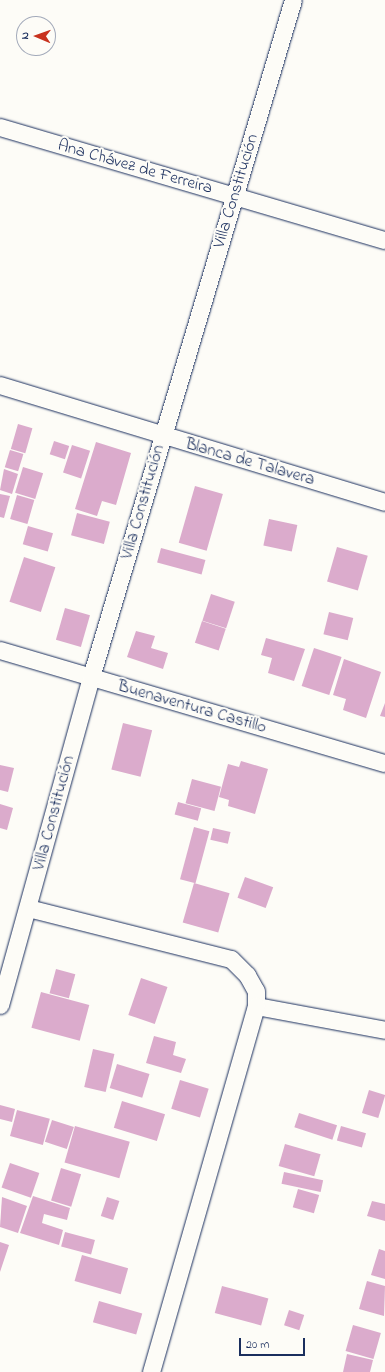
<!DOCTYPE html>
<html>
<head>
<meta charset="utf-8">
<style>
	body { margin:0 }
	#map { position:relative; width:385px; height:1372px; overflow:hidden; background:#fdfcf7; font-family:"Indie Flower",sans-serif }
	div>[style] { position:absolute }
	.building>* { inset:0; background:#dbabcc; transform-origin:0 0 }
	.roads { filter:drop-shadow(0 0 1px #1b2f5e) drop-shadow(0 0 1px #1b2f5e) }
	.minor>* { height:17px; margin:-8.5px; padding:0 8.5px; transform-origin:8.5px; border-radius:8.5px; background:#fdfcf7 }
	span { translate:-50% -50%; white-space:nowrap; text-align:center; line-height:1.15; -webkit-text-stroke:4px #fdfcf7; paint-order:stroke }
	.street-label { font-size:17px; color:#1b2f5e }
	.north { position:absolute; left:16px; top:16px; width:40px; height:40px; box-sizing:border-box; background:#fdfcf7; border:1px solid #a3aaba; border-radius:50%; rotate:272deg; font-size:11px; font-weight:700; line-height:16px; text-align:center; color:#1b2f5e }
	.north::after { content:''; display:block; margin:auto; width:14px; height:18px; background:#c8321e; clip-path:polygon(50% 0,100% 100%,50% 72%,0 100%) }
	.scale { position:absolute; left:239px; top:1338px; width:66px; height:18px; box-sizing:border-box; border:2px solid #1b2f5e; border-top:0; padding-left:5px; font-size:12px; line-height:14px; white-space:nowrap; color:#1b2f5e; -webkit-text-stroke:3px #fdfcf7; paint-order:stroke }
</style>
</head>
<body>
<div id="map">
	<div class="building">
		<i style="left:18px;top:424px;width:15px;height:26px;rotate:16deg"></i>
		<i style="left:54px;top:441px;width:16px;height:14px;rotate:18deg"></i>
		<i style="clip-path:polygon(96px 442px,131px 453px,116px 505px,102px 501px,97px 516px,75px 509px)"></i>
		<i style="left:72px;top:445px;width:19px;height:29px;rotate:18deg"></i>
		<i style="left:10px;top:450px;width:14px;height:18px;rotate:17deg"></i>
		<i style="left:23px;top:467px;width:21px;height:27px;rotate:17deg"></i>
		<i style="clip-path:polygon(4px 469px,18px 474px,12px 494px,0 490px)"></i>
		<i style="left:195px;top:486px;width:29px;height:59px;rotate:16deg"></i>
		<i style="clip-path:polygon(0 494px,10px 496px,4px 518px,0 517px)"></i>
		<i style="left:17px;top:495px;width:18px;height:25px;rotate:16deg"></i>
		<i style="left:77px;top:513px;width:34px;height:23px;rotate:15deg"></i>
		<i style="left:269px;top:519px;width:29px;height:27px;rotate:12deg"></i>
		<i style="left:28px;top:526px;width:26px;height:19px;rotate:16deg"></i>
		<i style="left:337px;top:547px;width:32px;height:36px;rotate:16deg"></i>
		<i style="left:161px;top:548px;width:46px;height:15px;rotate:15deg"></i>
		<i style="left:24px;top:557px;width:33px;height:47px;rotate:18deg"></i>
		<i style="left:211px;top:594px;width:25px;height:28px;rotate:18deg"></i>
		<i style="left:65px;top:608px;width:26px;height:33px;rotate:16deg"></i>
		<i style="left:329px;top:612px;width:25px;height:23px;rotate:14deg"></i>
		<i style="left:202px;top:621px;width:25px;height:23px;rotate:18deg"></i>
		<i style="clip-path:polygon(136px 631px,155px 636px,151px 648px,168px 653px,163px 669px,127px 657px)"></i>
		<i style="clip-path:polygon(266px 638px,305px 649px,294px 681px,268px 673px,272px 658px,261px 655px)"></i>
		<i style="left:314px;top:648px;width:29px;height:40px;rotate:18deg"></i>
		<i style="clip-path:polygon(344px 659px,381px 672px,366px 718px,343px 710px,346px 699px,333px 695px)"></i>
		<i style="clip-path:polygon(385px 703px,385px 717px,380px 716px)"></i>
		<i style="left:123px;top:723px;width:30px;height:48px;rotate:14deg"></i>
		<i style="clip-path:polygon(241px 761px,268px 769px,255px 814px,228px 806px,229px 800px,219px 797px,228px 764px,239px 767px)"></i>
		<i style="clip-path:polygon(0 765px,14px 768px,8px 792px,0 790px)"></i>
		<i style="left:192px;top:779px;width:30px;height:25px;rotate:15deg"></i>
		<i style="left:178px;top:802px;width:24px;height:13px;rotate:15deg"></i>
		<i style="clip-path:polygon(0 804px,13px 808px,7px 830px,0 828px)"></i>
		<i style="left:194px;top:827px;width:16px;height:54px;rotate:15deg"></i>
		<i style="left:213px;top:828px;width:18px;height:12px;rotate:13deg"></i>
		<i style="left:245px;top:877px;width:30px;height:22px;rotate:20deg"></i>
		<i style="left:194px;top:883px;width:37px;height:41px;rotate:16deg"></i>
		<i style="left:56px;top:969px;width:20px;height:25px;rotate:15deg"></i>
		<i style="left:141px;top:978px;width:28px;height:39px;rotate:19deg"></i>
		<i style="left:41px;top:992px;width:50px;height:37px;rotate:15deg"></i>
		<i style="clip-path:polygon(154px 1036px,176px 1042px,173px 1055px,186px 1059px,181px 1073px,146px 1063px)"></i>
		<i style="left:93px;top:1049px;width:22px;height:39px;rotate:13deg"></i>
		<i style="left:117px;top:1064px;width:34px;height:25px;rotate:17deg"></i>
		<i style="left:180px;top:1080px;width:30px;height:30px;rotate:17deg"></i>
		<i style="left:369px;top:1090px;width:17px;height:24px;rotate:17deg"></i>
		<i style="left:122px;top:1101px;width:45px;height:28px;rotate:17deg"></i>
		<i style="clip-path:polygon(0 1105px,15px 1109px,12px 1122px,0 1119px)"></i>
		<i style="left:17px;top:1110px;width:34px;height:27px;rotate:15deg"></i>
		<i style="left:299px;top:1113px;width:40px;height:15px;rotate:18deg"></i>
		<i style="left:52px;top:1120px;width:23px;height:23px;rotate:18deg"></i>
		<i style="left:75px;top:1126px;width:57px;height:38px;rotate:16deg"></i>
		<i style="left:341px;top:1126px;width:26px;height:15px;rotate:16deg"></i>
		<i style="left:285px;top:1144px;width:37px;height:23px;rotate:16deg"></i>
		<i style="left:10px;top:1163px;width:31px;height:26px;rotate:19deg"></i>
		<i style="left:61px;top:1168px;width:21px;height:34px;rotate:17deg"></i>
		<i style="left:284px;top:1172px;width:40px;height:12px;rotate:12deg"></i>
		<i style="left:298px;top:1189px;width:22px;height:19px;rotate:16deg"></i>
		<i style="clip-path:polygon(33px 1196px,70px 1208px,67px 1220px,44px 1214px,42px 1223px,63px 1230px,59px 1245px,20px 1233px)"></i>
		<i style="clip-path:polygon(2px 1197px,27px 1206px,18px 1233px,0 1227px)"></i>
		<i style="left:107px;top:1197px;width:13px;height:20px;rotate:18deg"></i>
		<i style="clip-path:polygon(372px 1201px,385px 1204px,385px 1221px,367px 1216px)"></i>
		<i style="left:65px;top:1232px;width:31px;height:15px;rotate:15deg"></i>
		<i style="clip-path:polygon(0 1242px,9px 1245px,0 1272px)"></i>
		<i style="clip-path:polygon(379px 1249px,385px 1251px,385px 1279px,371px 1275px)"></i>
		<i style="left:82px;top:1255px;width:48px;height:27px;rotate:16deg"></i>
		<i style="clip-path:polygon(367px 1281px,385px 1286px,384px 1316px,359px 1309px)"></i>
		<i style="left:222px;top:1286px;width:48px;height:28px;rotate:15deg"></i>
		<i style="left:99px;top:1301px;width:45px;height:22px;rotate:16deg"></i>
		<i style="left:289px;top:1310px;width:16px;height:16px;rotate:18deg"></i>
		<i style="left:353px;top:1325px;width:29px;height:27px;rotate:16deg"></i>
		<i style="clip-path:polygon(347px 1354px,373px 1360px,370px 1372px,343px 1372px)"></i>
	</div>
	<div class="roads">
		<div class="minor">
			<i style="left:0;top:127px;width:401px;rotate:16.4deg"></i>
			<i style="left:0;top:385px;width:402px;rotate:16.9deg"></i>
			<i style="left:0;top:650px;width:401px;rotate:16.4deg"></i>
			<i style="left:28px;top:908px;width:209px;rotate:14.1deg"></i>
			<i style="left:231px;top:959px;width:23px;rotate:45deg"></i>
			<i style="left:247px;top:975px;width:18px;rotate:61deg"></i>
			<i style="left:256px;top:991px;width:15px;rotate:90deg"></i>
			<i style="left:256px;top:1006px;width:131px;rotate:10.5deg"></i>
			<i style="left:0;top:1005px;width:340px;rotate:-74.5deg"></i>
			<i style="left:91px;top:677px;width:706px;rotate:-73.39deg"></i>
			<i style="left:151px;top:1372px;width:381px;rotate:-74deg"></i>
		</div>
	</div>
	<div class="street-label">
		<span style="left:135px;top:167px;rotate:16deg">Ana Chávez de Ferreira</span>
		<span style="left:236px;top:191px;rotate:-73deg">Villa Constitución</span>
		<span style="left:250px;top:462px;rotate:16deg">Blanca de Talavera</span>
		<span style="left:143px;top:502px;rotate:-74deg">Villa Constitución</span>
		<span style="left:192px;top:707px;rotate:16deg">Buenaventura Castillo</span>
		<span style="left:54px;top:813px;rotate:-75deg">Villa Constitución</span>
	</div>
	<div class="north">N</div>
	<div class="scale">20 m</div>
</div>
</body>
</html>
